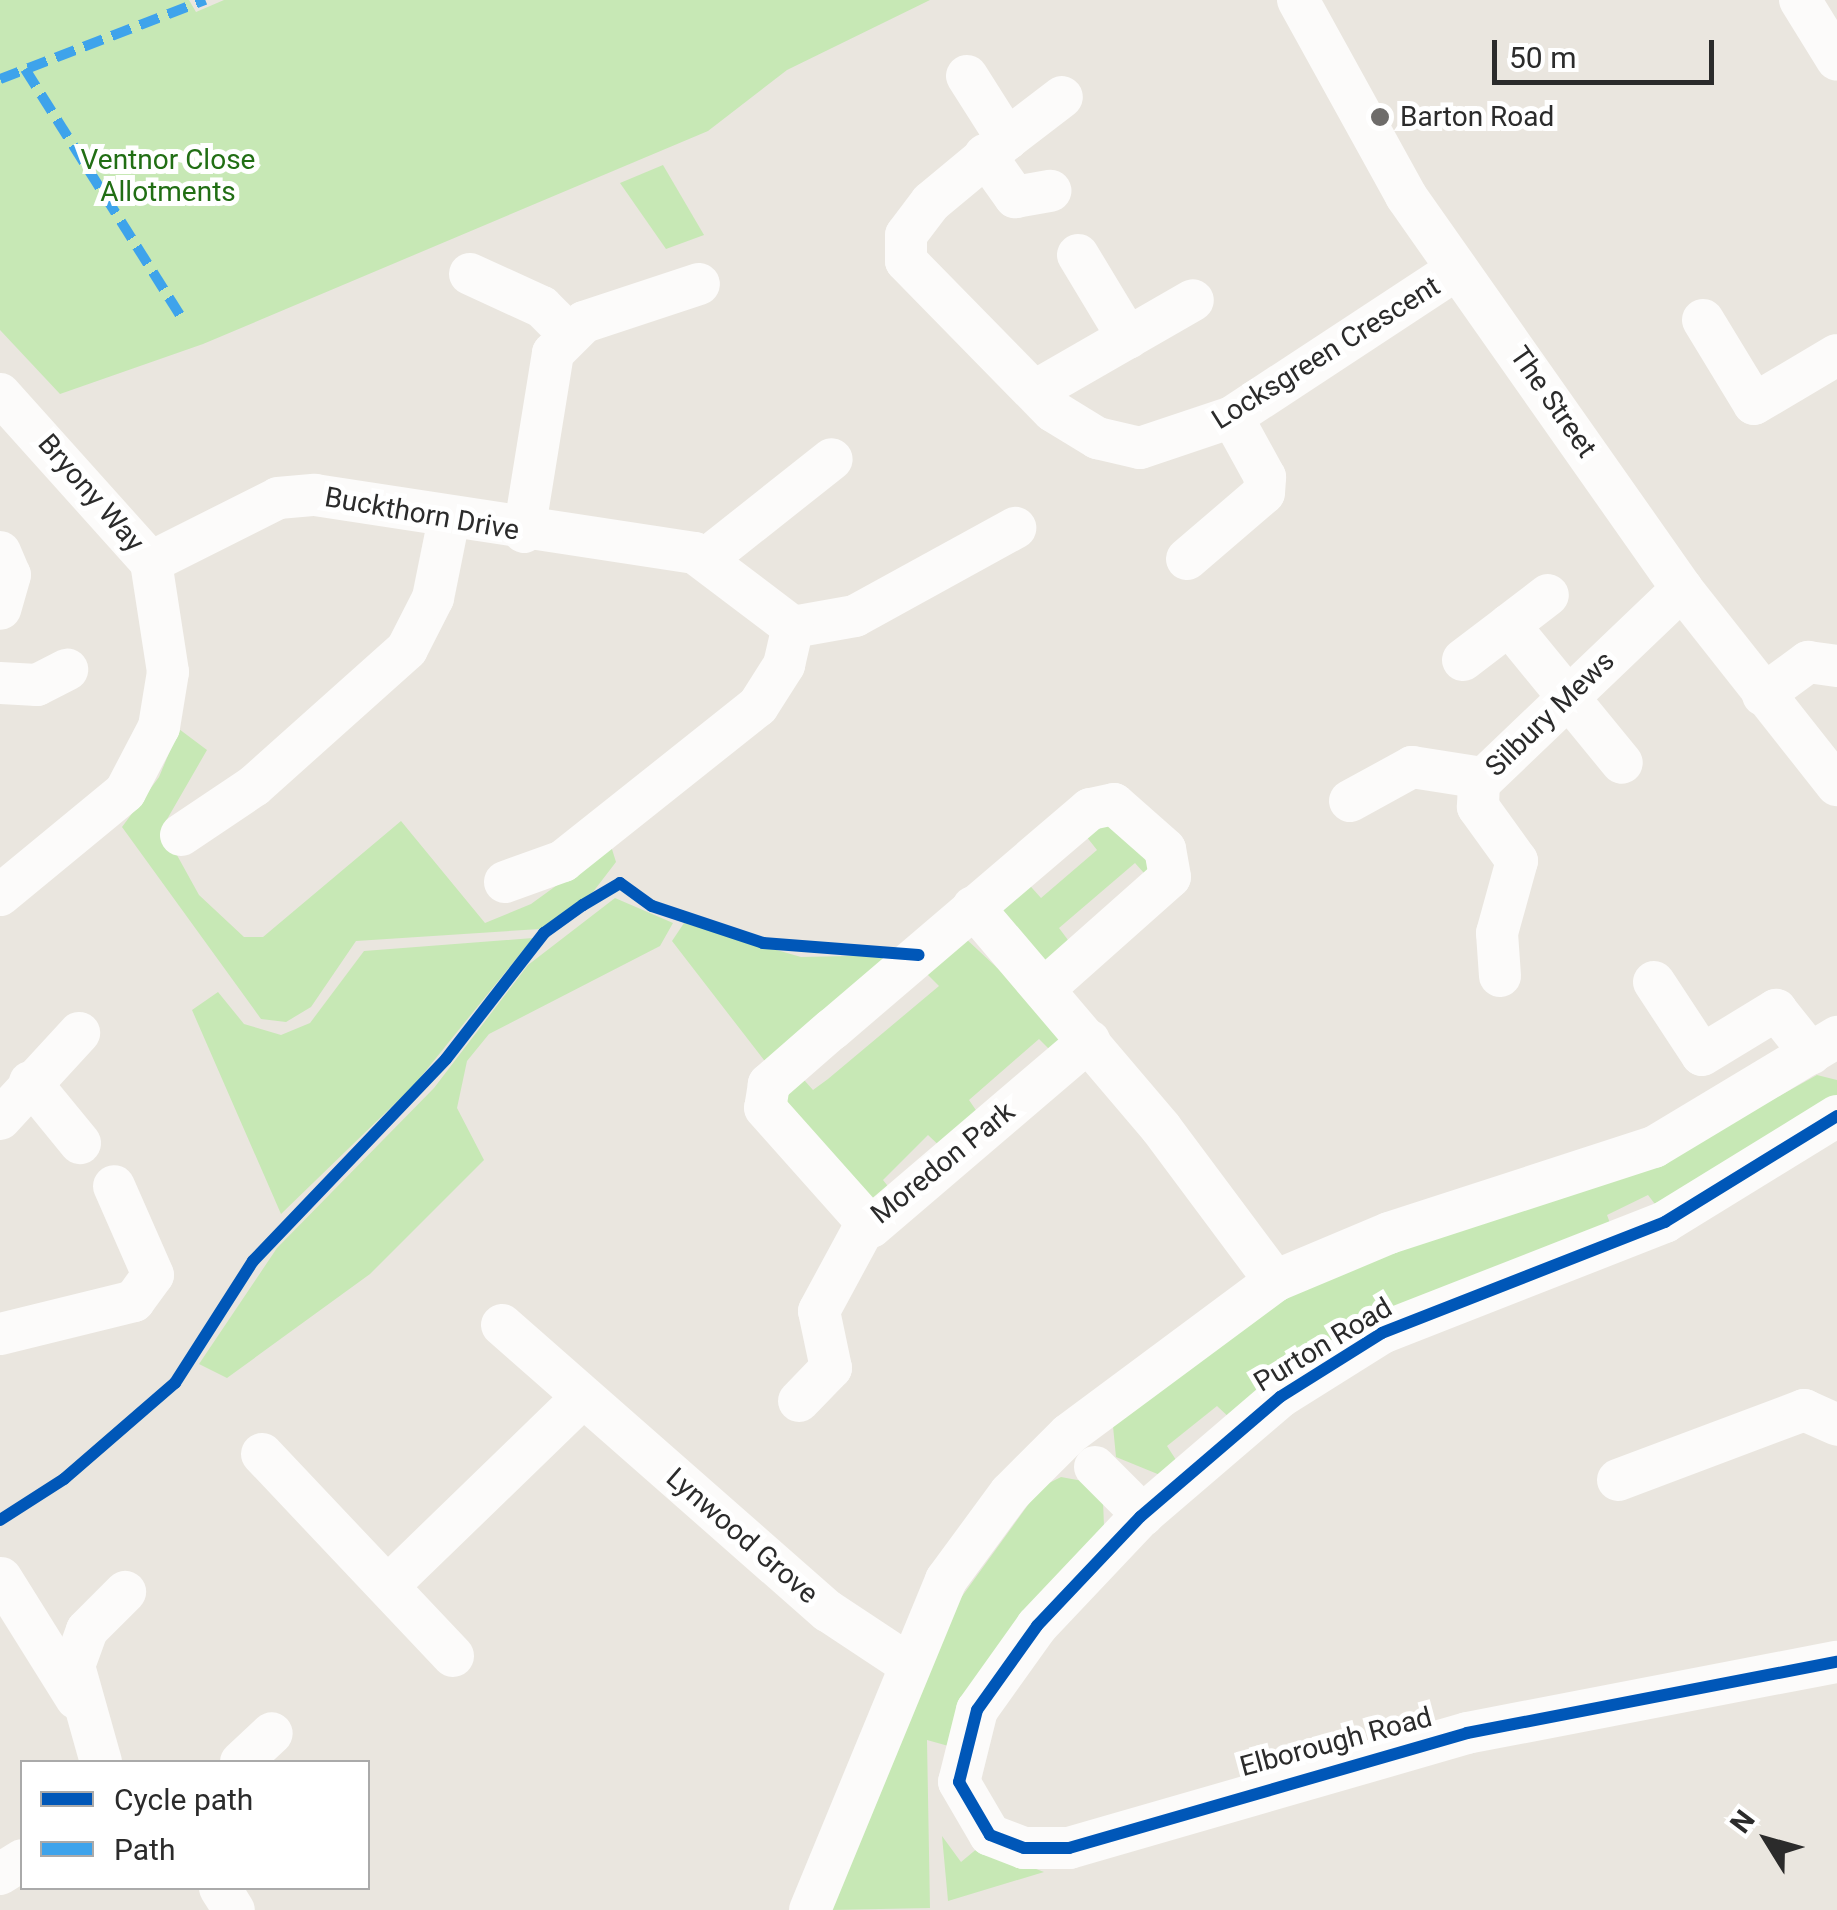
<!DOCTYPE html>
<html>
<head>
<meta charset="utf-8">
<style>
	body { margin:0 }
	#map { position:relative; width:1837px; height:1910px; overflow:hidden; background:#eae6df; font-family:Roboto,sans-serif }
	div>[style] { position:absolute }
	.green>* { inset:0; background:#c7e8b5 }
	.minor>* { height:42px; margin:-21px; padding:0 21px; transform-origin:21px; border-radius:21px; background:#fcfbfa }
	.quiet>* { height:10px; margin-top:-5px; transform-origin:0; background:repeating-linear-gradient(90deg,#3ea3eb 0 20px,transparent 0 30px) }
	.cycleway>* { height:12px; margin:-6px; padding:0 6px; transform-origin:6px; border-radius:6px; background:#0057b8 }
	.dots>* { width:28px; height:28px; translate:-50% -50%; box-sizing:border-box; border:5px solid #fff; border-radius:50% }
	span { translate:-50% -50%; white-space:nowrap; text-align:center; line-height:1.15; -webkit-text-stroke:10px #fff; paint-order:stroke }
	.poi-label { font-size:28px; color:#2b2b2b }
	.left { translate:0 -50%; text-align:left }
	.park-label { font-size:28px; color:#216e14 }
	.street-label { font-size:28px; color:#2b2b2b }
	.legend { position:absolute; left:20px; top:1760px; width:350px; height:130px; box-sizing:border-box; background:#fff; border:2px solid #aaa; margin:0; padding:12px 18px; list-style:none; font-size:30px; color:#2b2b2b }
	.legend li { display:flex; align-items:center; gap:20px; height:50px }
	.legend b { width:50px; border:2px solid #aaa }
	.north { position:absolute; left:1717px; top:1790px; width:100px; height:100px; -webkit-text-stroke:8px #fff; paint-order:stroke; rotate:307deg; font-size:28px; font-weight:700; line-height:40px; text-align:center; color:#2b2b2b }
	.north::after { content:''; display:block; margin:auto; width:35px; height:45px; background:#2b2b2b; clip-path:polygon(50% 0,100% 100%,50% 72%,0 100%) }
	.scale { position:absolute; left:1492px; top:40px; width:222px; height:45px; box-sizing:border-box; border:5px solid #2b2b2b; border-top:0; padding-left:12px; font-size:30px; line-height:35px; white-space:nowrap; color:#2b2b2b; -webkit-text-stroke:8px #fff; paint-order:stroke }
</style>
</head>
<body>
<div id="map">
	<div class="green">
		<i style="clip-path:polygon(0 0,189px 0,196px 12px,224px 0,930px 0,787px 70px,708px 131px,203px 344px,60px 394px,0 330px)"></i>
		<i style="clip-path:polygon(663px 165px,704px 235px,666px 249px,620px 183px)"></i>
		<i style="clip-path:polygon(179px 729px,207px 750px,162px 828px,199px 895px,244px 937px,263px 937px,401px 821px,485px 923px,531px 904px,611px 846px,616px 862px,593px 892px,540px 929px,356px 941px,311px 1007px,286px 1022px,261px 1019px,122px 827px,159px 777px)"></i>
		<i style="clip-path:polygon(1107px 819px,1141px 839px,1152px 882px,1135px 863px,1059px 928px,1074px 948px,1050px 967px,1001px 908px,1024px 879px,1041px 898px,1097px 850px,1082px 831px)"></i>
		<i style="clip-path:polygon(615px 898px,673px 923px,660px 946px,489px 1034px,467px 1061px,457px 1108px,484px 1160px,370px 1274px,227px 1378px,199px 1364px,277px 1248px,434px 1088px,528px 965px)"></i>
		<i style="clip-path:polygon(684px 923px,801px 957px,893px 955px,767px 1064px,672px 941px)"></i>
		<i style="clip-path:polygon(964px 937px,1066px 1032px,1056px 1056px,1039px 1039px,969px 1100px,982px 1119px,945px 1151px,928px 1135px,883px 1180px,894px 1194px,882px 1206px,783px 1122px,779px 1087px,797px 1072px,813px 1090px,828px 1079px,939px 986px,921px 968px)"></i>
		<i style="clip-path:polygon(533px 938px,415px 1084px,281px 1214px,192px 1010px,218px 992px,244px 1024px,281px 1035px,310px 1023px,364px 951px)"></i>
		<i style="clip-path:polygon(1817px 1075px,1837px 1080px,1837px 1095px,1661px 1212px,1648px 1195px,1607px 1215px,1614px 1234px,1233px 1421px,1217px 1406px,1167px 1446px,1178px 1463px,1160px 1475px,1116px 1457px,1112px 1416px,1319px 1276px,1664px 1160px)"></i>
		<i style="clip-path:polygon(1061px 1477px,1088px 1482px,1103px 1501px,1104px 1526px,952px 1747px,927px 1740px,930px 1908px,830px 1910px,947px 1617px,1041px 1487px)"></i>
		<i style="clip-path:polygon(942px 1836px,961px 1862px,979px 1847px,1044px 1872px,948px 1901px)"></i>
	</div>
	<div class="minor">
		<i style="left:1298px;top:0;width:224px;rotate:61.1deg"></i>
		<i style="left:1406px;top:196px;width:480px;rotate:54.9deg"></i>
		<i style="left:1682px;top:589px;width:250px;rotate:51.7deg"></i>
		<i style="left:1800px;top:0;width:70px;rotate:58.3deg"></i>
		<i style="left:967px;top:76px;width:75px;rotate:57.6deg"></i>
		<i style="left:1007px;top:139px;width:99px;rotate:140.3deg"></i>
		<i style="left:931px;top:202px;width:41px;rotate:127.1deg"></i>
		<i style="left:906px;top:235px;width:26px;rotate:90deg"></i>
		<i style="left:906px;top:261px;width:210px;rotate:45.6deg"></i>
		<i style="left:1053px;top:411px;width:52px;rotate:31.5deg"></i>
		<i style="left:1097px;top:438px;width:44px;rotate:13.1deg"></i>
		<i style="left:1140px;top:448px;width:97px;rotate:-18.6deg"></i>
		<i style="left:1232px;top:417px;width:269px;rotate:-33.3deg"></i>
		<i style="left:1007px;top:139px;width:69px;rotate:-37.4deg"></i>
		<i style="left:985px;top:155px;width:52px;rotate:54.5deg"></i>
		<i style="left:1015px;top:197px;width:36px;rotate:-10deg"></i>
		<i style="left:1078px;top:255px;width:97px;rotate:58.9deg"></i>
		<i style="left:470px;top:274px;width:79px;rotate:24.6deg"></i>
		<i style="left:542px;top:307px;width:37px;rotate:45deg"></i>
		<i style="left:1703px;top:320px;width:98px;rotate:58.7deg"></i>
		<i style="left:1754px;top:404px;width:96px;rotate:-30.6deg"></i>
		<i style="left:1035px;top:391px;width:182px;rotate:-29.9deg"></i>
		<i style="left:0;top:394px;width:226px;rotate:48.1deg"></i>
		<i style="left:151px;top:562px;width:111px;rotate:81.2deg"></i>
		<i style="left:168px;top:672px;width:56px;rotate:99.3deg"></i>
		<i style="left:159px;top:727px;width:73px;rotate:117.6deg"></i>
		<i style="left:125px;top:792px;width:162px;rotate:140.5deg"></i>
		<i style="left:524px;top:532px;width:181px;rotate:-80.8deg"></i>
		<i style="left:553px;top:353px;width:44px;rotate:-45deg"></i>
		<i style="left:584px;top:322px;width:121px;rotate:-18.3deg"></i>
		<i style="left:0;top:552px;width:25px;rotate:67deg"></i>
		<i style="left:10px;top:575px;width:35px;rotate:106deg"></i>
		<i style="left:707px;top:558px;width:159px;rotate:-38.4deg"></i>
		<i style="left:1187px;top:559px;width:101px;rotate:-40.6deg"></i>
		<i style="left:1264px;top:493px;width:16px;rotate:-86deg"></i>
		<i style="left:1265px;top:477px;width:68px;rotate:-118.8deg"></i>
		<i style="left:151px;top:562px;width:142px;rotate:-26.7deg"></i>
		<i style="left:278px;top:498px;width:37px;rotate:-5deg"></i>
		<i style="left:315px;top:495px;width:384px;rotate:8.7deg"></i>
		<i style="left:695px;top:553px;width:123px;rotate:37.1deg"></i>
		<i style="left:1509px;top:625px;width:49px;rotate:-37.6deg"></i>
		<i style="left:793px;top:627px;width:63px;rotate:-10.1deg"></i>
		<i style="left:855px;top:616px;width:183px;rotate:-28.8deg"></i>
		<i style="left:1463px;top:660px;width:58px;rotate:-37.3deg"></i>
		<i style="left:1509px;top:625px;width:178px;rotate:50.7deg"></i>
		<i style="left:0;top:683px;width:37px;rotate:3deg"></i>
		<i style="left:37px;top:685px;width:34px;rotate:-27deg"></i>
		<i style="left:1763px;top:695px;width:56px;rotate:-36.3deg"></i>
		<i style="left:1808px;top:662px;width:29px;rotate:8deg"></i>
		<i style="left:1350px;top:801px;width:71px;rotate:-28.7deg"></i>
		<i style="left:1412px;top:767px;width:71px;rotate:8.9deg"></i>
		<i style="left:181px;top:835px;width:88px;rotate:-33.9deg"></i>
		<i style="left:254px;top:786px;width:205px;rotate:-41.8deg"></i>
		<i style="left:407px;top:649px;width:57px;rotate:-63deg"></i>
		<i style="left:433px;top:598px;width:81px;rotate:-78.6deg"></i>
		<i style="left:505px;top:882px;width:62px;rotate:-19.9deg"></i>
		<i style="left:563px;top:861px;width:249px;rotate:-38.5deg"></i>
		<i style="left:758px;top:706px;width:49px;rotate:-57.6deg"></i>
		<i style="left:784px;top:665px;width:39px;rotate:-77deg"></i>
		<i style="left:973px;top:907px;width:290px;rotate:49.6deg"></i>
		<i style="left:1161px;top:1128px;width:191px;rotate:53.3deg"></i>
		<i style="left:1500px;top:976px;width:43px;rotate:-94deg"></i>
		<i style="left:1497px;top:933px;width:75px;rotate:-74.5deg"></i>
		<i style="left:1517px;top:861px;width:67px;rotate:-125.8deg"></i>
		<i style="left:1478px;top:807px;width:24px;rotate:-88deg"></i>
		<i style="left:1479px;top:783px;width:281px;rotate:-43.7deg"></i>
		<i style="left:1654px;top:982px;width:87px;rotate:56.7deg"></i>
		<i style="left:1702px;top:1055px;width:87px;rotate:-31.3deg"></i>
		<i style="left:1776px;top:1010px;width:56px;rotate:51.5deg"></i>
		<i style="left:1045px;top:988px;width:167px;rotate:-41.6deg"></i>
		<i style="left:1170px;top:877px;width:28px;rotate:-100deg"></i>
		<i style="left:1165px;top:849px;width:68px;rotate:-138.6deg"></i>
		<i style="left:1114px;top:804px;width:25px;rotate:168deg"></i>
		<i style="left:1090px;top:809px;width:339px;rotate:139.5deg"></i>
		<i style="left:832px;top:1029px;width:84px;rotate:138.9deg"></i>
		<i style="left:769px;top:1084px;width:24px;rotate:99deg"></i>
		<i style="left:765px;top:1108px;width:159px;rotate:48.3deg"></i>
		<i style="left:871px;top:1227px;width:287px;rotate:-40.5deg"></i>
		<i style="left:30px;top:1082px;width:79px;rotate:50.7deg"></i>
		<i style="left:1837px;top:1116px;width:202px;rotate:148.4deg"></i>
		<i style="left:1665px;top:1222px;width:304px;rotate:158.6deg"></i>
		<i style="left:1382px;top:1333px;width:120px;rotate:147.9deg"></i>
		<i style="left:1280px;top:1397px;width:184px;rotate:139.4deg"></i>
		<i style="left:1140px;top:1517px;width:150px;rotate:133.4deg"></i>
		<i style="left:1037px;top:1626px;width:103px;rotate:125.5deg"></i>
		<i style="left:977px;top:1710px;width:74px;rotate:104deg"></i>
		<i style="left:959px;top:1782px;width:61px;rotate:59.7deg"></i>
		<i style="left:990px;top:1835px;width:36px;rotate:21deg"></i>
		<i style="left:1024px;top:1848px;width:45px"></i>
		<i style="left:1069px;top:1848px;width:414px;rotate:-16.1deg"></i>
		<i style="left:1467px;top:1733px;width:377px;rotate:-10.9deg"></i>
		<i style="left:0;top:1119px;width:117px;rotate:-47.4deg"></i>
		<i style="left:502px;top:1325px;width:434px;rotate:41.3deg"></i>
		<i style="left:828px;top:1611px;width:96px;rotate:33.5deg"></i>
		<i style="left:0;top:1334px;width:138px;rotate:-13.8deg"></i>
		<i style="left:134px;top:1301px;width:32px;rotate:-54deg"></i>
		<i style="left:153px;top:1275px;width:97px;rotate:-113.7deg"></i>
		<i style="left:799px;top:1401px;width:46px;rotate:-45.9deg"></i>
		<i style="left:831px;top:1368px;width:58px;rotate:-101.9deg"></i>
		<i style="left:819px;top:1311px;width:97px;rotate:-61.6deg"></i>
		<i style="left:262px;top:1454px;width:278px;rotate:46.6deg"></i>
		<i style="left:1095px;top:1467px;width:68px;rotate:45deg"></i>
		<i style="left:1618px;top:1480px;width:199px;rotate:-20.6deg"></i>
		<i style="left:1804px;top:1410px;width:36px;rotate:24deg"></i>
		<i style="left:1px;top:1578px;width:142px;rotate:58deg"></i>
		<i style="left:389px;top:1585px;width:267px;rotate:-44.1deg"></i>
		<i style="left:101px;top:1762px;width:100px;rotate:-105.7deg"></i>
		<i style="left:74px;top:1666px;width:38px;rotate:-70deg"></i>
		<i style="left:87px;top:1630px;width:54px;rotate:-45deg"></i>
		<i style="left:241px;top:1762px;width:42px;rotate:-43.1deg"></i>
		<i style="left:0;top:1874px;width:26px;rotate:-32deg"></i>
		<i style="left:220px;top:1888px;width:26px;rotate:58deg"></i>
		<i style="left:810px;top:1910px;width:357px;rotate:-67.6deg"></i>
		<i style="left:946px;top:1580px;width:108px;rotate:-53.7deg"></i>
		<i style="left:1010px;top:1493px;width:83px;rotate:-45deg"></i>
		<i style="left:1069px;top:1434px;width:257px;rotate:-36.6deg"></i>
		<i style="left:1275px;top:1281px;width:124px;rotate:-22.8deg"></i>
		<i style="left:1389px;top:1233px;width:279px;rotate:-18deg"></i>
		<i style="left:1654px;top:1147px;width:214px;rotate:-31deg"></i>
	</div>
	<div class="quiet">
		<i style="left:25px;top:69px;width:291px;rotate:57.8deg"></i>
		<i style="left:0;top:79px;width:220px;rotate:-21.1deg"></i>
	</div>
	<div class="cycleway">
		<i style="left:1837px;top:1116px;width:202px;rotate:148.4deg"></i>
		<i style="left:1665px;top:1222px;width:304px;rotate:158.6deg"></i>
		<i style="left:1382px;top:1333px;width:120px;rotate:147.9deg"></i>
		<i style="left:1280px;top:1397px;width:184px;rotate:139.4deg"></i>
		<i style="left:1140px;top:1517px;width:150px;rotate:133.4deg"></i>
		<i style="left:1037px;top:1626px;width:103px;rotate:125.5deg"></i>
		<i style="left:977px;top:1710px;width:74px;rotate:104deg"></i>
		<i style="left:959px;top:1782px;width:61px;rotate:59.7deg"></i>
		<i style="left:990px;top:1835px;width:36px;rotate:21deg"></i>
		<i style="left:1024px;top:1848px;width:45px"></i>
		<i style="left:1069px;top:1848px;width:414px;rotate:-16.1deg"></i>
		<i style="left:1467px;top:1733px;width:377px;rotate:-10.9deg"></i>
		<i style="left:0;top:1520px;width:76px;rotate:-32.6deg"></i>
		<i style="left:64px;top:1479px;width:147px;rotate:-40.9deg"></i>
		<i style="left:175px;top:1383px;width:145px;rotate:-57.4deg"></i>
		<i style="left:253px;top:1261px;width:279px;rotate:-46.3deg"></i>
		<i style="left:446px;top:1059px;width:160px;rotate:-52.1deg"></i>
		<i style="left:544px;top:933px;width:48px;rotate:-35.7deg"></i>
		<i style="left:583px;top:905px;width:43px;rotate:-30.7deg"></i>
		<i style="left:620px;top:883px;width:39px;rotate:36deg"></i>
		<i style="left:652px;top:906px;width:117px;rotate:18.4deg"></i>
		<i style="left:763px;top:943px;width:156px;rotate:4.4deg"></i>
	</div>
	<div class="dots">
		<i style="left:1380px;top:117px;background:#6e6c6a"></i>
	</div>
	<div class="poi-label">
		<span class="left" style="left:1400px;top:117px">Barton Road</span>
	</div>
	<div class="park-label">
		<span style="left:168px;top:176px">Ventnor Close<br>Allotments</span>
	</div>
	<div class="street-label">
		<span style="left:1326px;top:353px;rotate:-32deg">Locksgreen Crescent</span>
		<span style="left:1553px;top:402px;rotate:55deg">The Street</span>
		<span style="left:91px;top:493px;rotate:49deg">Bryony Way</span>
		<span style="left:422px;top:514px;rotate:10deg">Buckthorn Drive</span>
		<span style="left:1550px;top:714px;rotate:-44deg">Silbury Mews</span>
		<span style="left:943px;top:1163px;rotate:-39deg">Moredon Park</span>
		<span style="left:1323px;top:1345px;rotate:-31deg">Purton Road</span>
		<span style="left:742px;top:1536px;rotate:41deg">Lynwood Grove</span>
		<span style="left:1336px;top:1742px;rotate:-15deg">Elborough Road</span>
	</div>
	<ul class="legend">
	<li><b style="height:12px;background:#0057b8"></b>Cycle path</li>
	<li><b style="height:12px;background:#3ea3eb"></b>Path</li>
	</ul>
	<div class="north">N</div>
	<div class="scale">50 m</div>
</div>
</body>
</html>
